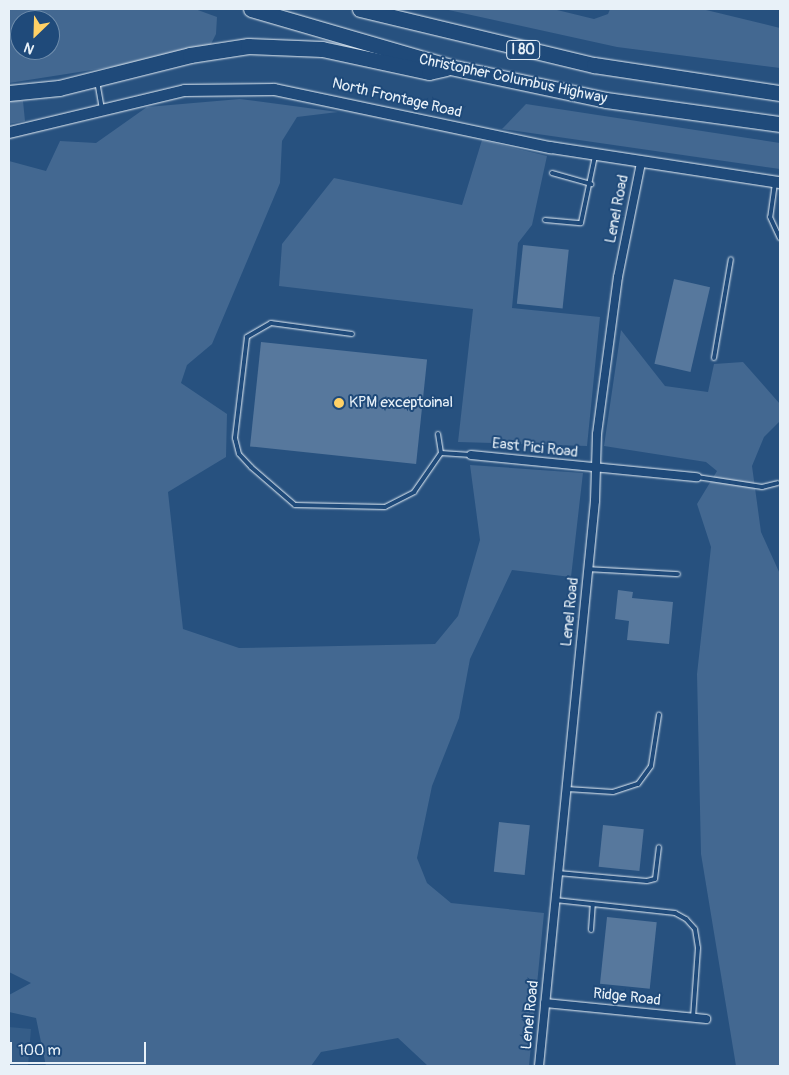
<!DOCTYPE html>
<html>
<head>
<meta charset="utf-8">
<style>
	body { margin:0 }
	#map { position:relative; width:789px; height:1075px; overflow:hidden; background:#27517f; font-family:Pangolin,sans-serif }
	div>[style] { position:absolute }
	.built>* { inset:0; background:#355d88 }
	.green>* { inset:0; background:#436891 }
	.building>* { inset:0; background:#57789d; transform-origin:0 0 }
	.roads { filter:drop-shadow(0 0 1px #e8f1f8) drop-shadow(0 0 1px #e8f1f8) }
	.service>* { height:4px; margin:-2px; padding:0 2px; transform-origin:2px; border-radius:2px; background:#1f4a7a }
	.minor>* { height:8px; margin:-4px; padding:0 4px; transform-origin:4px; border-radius:4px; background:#1f4a7a }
	.secondary>* { height:11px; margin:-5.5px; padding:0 5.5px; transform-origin:5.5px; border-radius:5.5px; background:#1f4a7a }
	.motorway>* { height:15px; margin:-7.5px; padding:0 7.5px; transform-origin:7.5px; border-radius:7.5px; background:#1f4a7a }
	.dots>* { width:14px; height:14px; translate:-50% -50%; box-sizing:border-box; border:2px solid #1f4a7a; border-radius:50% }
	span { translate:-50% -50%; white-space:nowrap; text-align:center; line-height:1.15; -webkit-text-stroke:4px #1f4a7a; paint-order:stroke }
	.shield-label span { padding:1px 4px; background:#1f4a7a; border:1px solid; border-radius:4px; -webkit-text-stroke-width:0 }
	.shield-label { font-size:14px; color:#e8f1f8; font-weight:700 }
	.street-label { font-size:15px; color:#e8f1f8 }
	.poi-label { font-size:15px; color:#e8f1f8 }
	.left { translate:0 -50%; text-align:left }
	.frame { position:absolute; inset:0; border:10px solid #e8f1f8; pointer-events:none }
	.north { position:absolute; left:10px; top:10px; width:50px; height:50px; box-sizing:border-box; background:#1f4a7a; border:1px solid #6f8dac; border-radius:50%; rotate:204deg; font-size:14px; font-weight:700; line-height:20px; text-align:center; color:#e8f1f8 }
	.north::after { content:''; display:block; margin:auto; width:18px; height:22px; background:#ffd166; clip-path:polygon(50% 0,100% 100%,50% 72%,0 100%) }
	.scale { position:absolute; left:10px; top:1042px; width:136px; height:22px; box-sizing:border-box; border:2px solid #e8f1f8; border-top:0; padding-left:6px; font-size:15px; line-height:18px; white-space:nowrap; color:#e8f1f8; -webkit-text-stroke:4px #1f4a7a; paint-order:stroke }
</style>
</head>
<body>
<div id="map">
	<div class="built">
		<i style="clip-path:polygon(9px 1027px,31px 1029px,28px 1066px,9px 1066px)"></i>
	</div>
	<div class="green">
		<i style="clip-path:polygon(evenodd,9px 9px,195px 9px,217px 17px,216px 34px,207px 52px,9px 83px,9px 9px,20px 20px,50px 20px,50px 50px,20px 50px,20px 20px)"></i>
		<i style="clip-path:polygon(444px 9px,553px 9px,594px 19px,608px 14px,610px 9px,702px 9px,780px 28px,780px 68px,617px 47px)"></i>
		<i style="clip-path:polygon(240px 99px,338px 112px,297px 117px,282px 141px,280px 183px,212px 344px,187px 365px,181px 383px,227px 414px,226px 457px,168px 492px,183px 629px,239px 648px,435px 644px,458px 616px,480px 540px,470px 465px,583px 473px,571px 577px,512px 570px,470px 659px,459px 718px,432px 786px,417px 858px,427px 883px,451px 903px,544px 913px,529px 1066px,428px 1066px,398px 1038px,321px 1052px,311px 1066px,46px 1066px,36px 1018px,9px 1012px,9px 995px,31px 983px,9px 972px,9px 161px,46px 171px,60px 141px,96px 143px,147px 107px)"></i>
		<i style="clip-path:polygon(9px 100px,23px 101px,25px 121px,9px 124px)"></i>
		<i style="clip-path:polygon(526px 104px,780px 143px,780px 169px,502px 129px)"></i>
		<i style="clip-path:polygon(482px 140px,547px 156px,532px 225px,518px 243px,512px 308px,600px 317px,587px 446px,458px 442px,473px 309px,279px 286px,282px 244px,334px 178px,462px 205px)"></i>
		<i style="clip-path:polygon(621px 330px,665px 386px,708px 392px,714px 364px,743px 362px,780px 404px,780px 421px,764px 437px,752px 466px,761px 532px,780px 574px,780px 1066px,736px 1066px,701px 854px,697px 674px,711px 547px,697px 504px,717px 471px,706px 462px,604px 446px)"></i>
	</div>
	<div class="building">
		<i style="left:523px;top:245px;width:46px;height:59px;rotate:6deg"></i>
		<i style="left:674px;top:279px;width:37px;height:87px;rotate:13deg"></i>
		<i style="left:261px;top:342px;width:167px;height:105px;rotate:6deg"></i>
		<i style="clip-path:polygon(618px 590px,633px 592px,632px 598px,673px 602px,669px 644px,627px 640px,629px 621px,615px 619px)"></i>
		<i style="left:499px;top:822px;width:31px;height:50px;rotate:6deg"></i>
		<i style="left:603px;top:825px;width:41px;height:42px;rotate:6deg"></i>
		<i style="left:607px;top:917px;width:50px;height:67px;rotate:6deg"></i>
	</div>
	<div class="roads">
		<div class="service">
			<i style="left:97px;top:81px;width:27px;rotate:80deg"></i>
			<i style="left:552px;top:173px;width:41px;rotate:15.8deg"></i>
			<i style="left:775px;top:183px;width:34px;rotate:98deg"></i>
			<i style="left:770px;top:217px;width:23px;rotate:65deg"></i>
			<i style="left:545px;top:220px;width:36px;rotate:5deg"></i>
			<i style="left:581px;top:223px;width:68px;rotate:-78.2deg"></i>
			<i style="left:352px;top:334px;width:82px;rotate:-172.3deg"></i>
			<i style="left:271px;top:323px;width:28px;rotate:150deg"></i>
			<i style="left:247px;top:337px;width:102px;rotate:96.8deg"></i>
			<i style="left:235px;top:438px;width:16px;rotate:76deg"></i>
			<i style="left:239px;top:454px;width:18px;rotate:47deg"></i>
			<i style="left:251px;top:467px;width:58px;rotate:40.8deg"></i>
			<i style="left:295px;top:505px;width:90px;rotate:1.3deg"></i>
			<i style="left:385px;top:507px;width:33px;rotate:-27deg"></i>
			<i style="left:414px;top:492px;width:47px;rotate:-55.3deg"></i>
			<i style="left:441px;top:453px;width:30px;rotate:4deg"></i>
			<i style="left:714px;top:358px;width:100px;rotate:-80.3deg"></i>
			<i style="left:438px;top:434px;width:19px;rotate:81deg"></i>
			<i style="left:697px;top:477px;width:66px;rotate:8.7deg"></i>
			<i style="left:762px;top:487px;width:16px;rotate:-14deg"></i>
			<i style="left:588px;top:569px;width:90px;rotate:3.2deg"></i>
			<i style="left:567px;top:789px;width:46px;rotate:3.7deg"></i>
			<i style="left:613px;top:792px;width:26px;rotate:-18deg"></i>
			<i style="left:638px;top:784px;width:22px;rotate:-54deg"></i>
			<i style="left:651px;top:766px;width:52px;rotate:-81.1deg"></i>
			<i style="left:558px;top:873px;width:89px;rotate:5.1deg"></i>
			<i style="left:647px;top:881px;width:8px;rotate:-14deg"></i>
			<i style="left:655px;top:879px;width:32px;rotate:-83deg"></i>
			<i style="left:555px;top:900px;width:121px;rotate:6.2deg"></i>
			<i style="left:675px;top:913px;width:13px;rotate:29deg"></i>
			<i style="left:686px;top:919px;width:13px;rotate:48deg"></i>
			<i style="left:695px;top:929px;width:19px;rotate:81deg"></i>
			<i style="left:698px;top:948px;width:69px;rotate:94.1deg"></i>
			<i style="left:591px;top:930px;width:26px;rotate:-86deg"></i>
		</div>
		<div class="minor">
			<i style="left:471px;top:455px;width:227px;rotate:5.6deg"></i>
			<i style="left:545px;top:1003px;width:162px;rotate:5.7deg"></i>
			<i style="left:539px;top:1066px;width:568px;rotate:-84.34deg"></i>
			<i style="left:595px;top:501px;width:67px;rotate:-88.3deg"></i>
			<i style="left:597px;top:434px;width:158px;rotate:-82.4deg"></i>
			<i style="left:618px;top:277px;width:116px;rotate:-78.6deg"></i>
		</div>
		<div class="secondary">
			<i style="left:9px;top:132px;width:180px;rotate:-13.5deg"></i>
			<i style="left:184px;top:90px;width:90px;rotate:-0.6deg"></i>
			<i style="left:274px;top:89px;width:282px;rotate:11.9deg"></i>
			<i style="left:550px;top:147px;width:233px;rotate:8.7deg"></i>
		</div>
		<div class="motorway">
			<i style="left:251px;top:9px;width:207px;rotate:16.2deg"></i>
			<i style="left:450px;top:67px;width:159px;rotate:11.9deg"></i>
			<i style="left:606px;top:100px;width:176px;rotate:7.9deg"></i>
			<i style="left:360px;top:9px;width:241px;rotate:13.5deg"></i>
			<i style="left:594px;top:65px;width:188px;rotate:8.6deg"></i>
			<i style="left:9px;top:93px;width:50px;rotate:-5.7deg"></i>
			<i style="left:59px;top:88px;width:135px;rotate:-14.1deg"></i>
			<i style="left:190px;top:55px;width:59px;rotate:-8.8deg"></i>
			<i style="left:248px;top:46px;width:74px;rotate:2.3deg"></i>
			<i style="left:322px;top:49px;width:109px;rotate:12.1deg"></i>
			<i style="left:429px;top:72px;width:17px;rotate:-13deg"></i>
		</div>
	</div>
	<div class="dots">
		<i style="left:339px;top:403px;background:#ffd166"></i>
	</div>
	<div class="shield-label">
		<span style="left:523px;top:50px">I 80</span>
	</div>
	<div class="street-label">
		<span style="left:513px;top:79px;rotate:12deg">Christopher Columbus Highway</span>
		<span style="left:397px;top:98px;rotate:13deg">North Frontage Road</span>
		<span style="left:617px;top:209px;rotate:-79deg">Lenel Road</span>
		<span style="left:535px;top:448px;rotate:6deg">East Pici Road</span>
		<span style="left:570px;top:612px;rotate:-84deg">Lenel Road</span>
		<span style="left:627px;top:997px;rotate:6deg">Ridge Road</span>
		<span style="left:530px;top:1015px;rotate:-84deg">Lenel Road</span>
	</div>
	<div class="poi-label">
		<span class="left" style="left:349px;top:403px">KPM exceptoinal</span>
	</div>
	<div class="frame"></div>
	<div class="north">N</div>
	<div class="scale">100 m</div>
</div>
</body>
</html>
